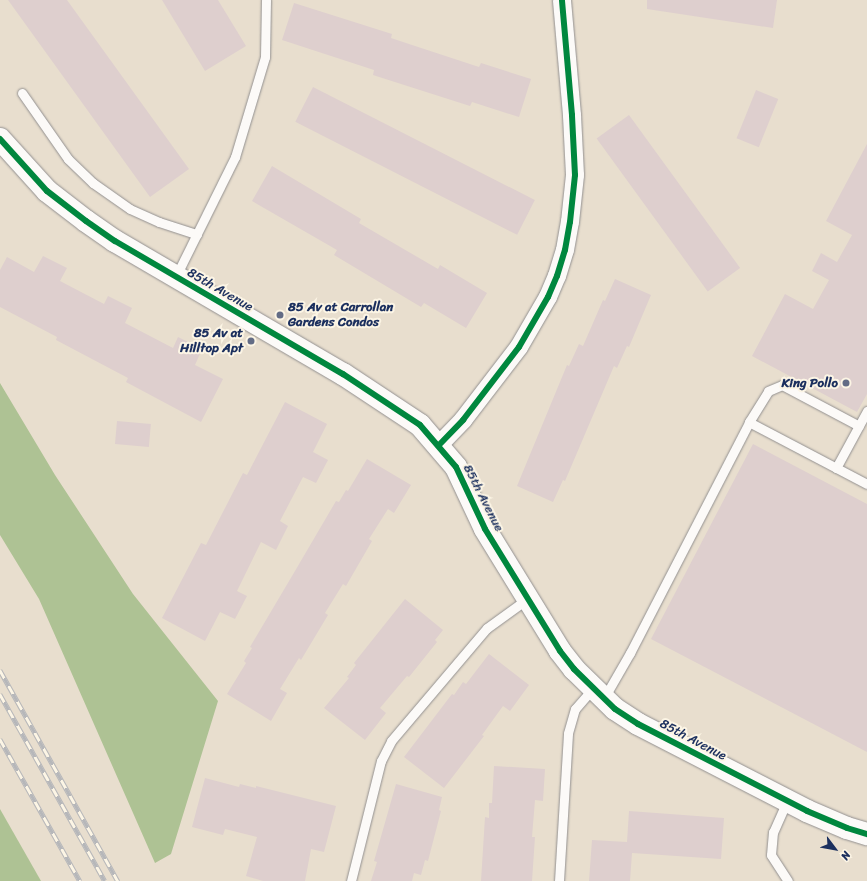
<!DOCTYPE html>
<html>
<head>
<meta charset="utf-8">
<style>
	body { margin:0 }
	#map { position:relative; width:867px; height:881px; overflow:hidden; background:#e8dece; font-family:Sriracha,sans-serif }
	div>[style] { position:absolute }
	.forest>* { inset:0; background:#aec294 }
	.building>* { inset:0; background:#decfce; transform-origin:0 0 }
	.roads { filter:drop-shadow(0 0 1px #929090) drop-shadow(0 0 1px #929090) }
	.service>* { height:9px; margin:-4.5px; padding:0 4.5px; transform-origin:4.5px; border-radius:4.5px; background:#fcfaf8 }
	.minor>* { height:18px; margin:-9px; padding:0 9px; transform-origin:9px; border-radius:9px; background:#fcfaf8 }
	.tertiary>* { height:22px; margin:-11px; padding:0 11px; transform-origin:11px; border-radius:11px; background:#fcfaf8 }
	.rail>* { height:4.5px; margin-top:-2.25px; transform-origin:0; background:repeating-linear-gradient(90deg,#fcf5e5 0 9px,#b6b7ba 0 18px); box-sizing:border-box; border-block:1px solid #b6b7ba }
	.cycleway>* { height:6px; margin:-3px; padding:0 3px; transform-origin:3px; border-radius:3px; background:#00873e }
	.dots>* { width:11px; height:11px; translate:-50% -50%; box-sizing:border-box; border:2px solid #fcf5e5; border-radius:50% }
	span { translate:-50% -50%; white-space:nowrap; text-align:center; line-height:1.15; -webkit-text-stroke:4px #fcf5e5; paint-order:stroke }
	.street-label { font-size:13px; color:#1b2f5e }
	.poi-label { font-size:13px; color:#1b2f5e; font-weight:700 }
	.left { translate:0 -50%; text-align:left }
	.right { translate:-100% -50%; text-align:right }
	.north { position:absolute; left:815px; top:829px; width:40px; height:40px; -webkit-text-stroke:3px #fcf5e5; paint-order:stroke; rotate:122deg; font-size:11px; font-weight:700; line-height:16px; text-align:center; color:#1b2f5e }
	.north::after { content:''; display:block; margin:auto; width:14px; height:18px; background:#1b2f5e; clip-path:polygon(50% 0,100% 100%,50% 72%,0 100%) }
</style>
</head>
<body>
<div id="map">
	<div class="forest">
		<i style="clip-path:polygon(0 383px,55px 475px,133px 594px,218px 701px,171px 854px,155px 863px,39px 599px,0 535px)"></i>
		<i style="clip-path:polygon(0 809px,41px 881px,0 881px)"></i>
	</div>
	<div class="building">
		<i style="clip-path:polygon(8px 0,67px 0,189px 169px,150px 197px)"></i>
		<i style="clip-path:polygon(162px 0,218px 0,246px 46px,205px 71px)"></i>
		<i style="clip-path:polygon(647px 0,777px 0,773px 28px,647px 9px)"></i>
		<i style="clip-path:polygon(294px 3px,392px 34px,391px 38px,409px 44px,479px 67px,481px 63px,531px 79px,519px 117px,472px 102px,470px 106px,423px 91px,373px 75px,374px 70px,282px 40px)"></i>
		<i style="left:313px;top:87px;width:249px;height:39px;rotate:27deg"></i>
		<i style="left:756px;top:90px;width:24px;height:52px;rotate:22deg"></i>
		<i style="left:629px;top:115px;width:189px;height:40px;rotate:54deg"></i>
		<i style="clip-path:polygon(867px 144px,867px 394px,857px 412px,752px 356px,785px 294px,813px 309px,829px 280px,812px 271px,821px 253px,837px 262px,852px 235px,826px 221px)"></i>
		<i style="clip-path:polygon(272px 166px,361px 219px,359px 223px,438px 269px,440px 265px,487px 293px,466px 328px,424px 303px,421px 307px,334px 255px,337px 250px,252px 201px)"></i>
		<i style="clip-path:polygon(43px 256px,67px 268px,60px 281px,104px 304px,108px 296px,132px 308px,125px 323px,173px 348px,178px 337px,202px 349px,195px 365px,223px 379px,201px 422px,126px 382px,128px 378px,56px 340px,57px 337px,0 307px,0 270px,7px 257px,34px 272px)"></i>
		<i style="clip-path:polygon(615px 279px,651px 295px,629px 347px,627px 346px,617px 368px,614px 366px,565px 481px,563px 480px,553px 502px,517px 486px,567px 365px,569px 366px,579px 344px,583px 346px,603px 300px,605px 301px)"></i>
		<i style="clip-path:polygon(285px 402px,327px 424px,313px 452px,328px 460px,316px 483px,303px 477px,280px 521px,288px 526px,276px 550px,261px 542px,237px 591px,247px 596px,235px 619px,220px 612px,205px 641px,162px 618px,201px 543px,206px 545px,243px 473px,247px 475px)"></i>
		<i style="left:117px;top:421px;width:34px;height:23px;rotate:5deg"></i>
		<i style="clip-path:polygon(753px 444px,867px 504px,867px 752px,651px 639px)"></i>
		<i style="clip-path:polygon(367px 459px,411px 485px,394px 513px,388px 509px,369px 539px,372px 541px,346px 586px,343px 584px,325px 613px,328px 615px,301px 660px,299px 658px,280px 689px,287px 693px,271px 721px,227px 694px,246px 663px,244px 661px,252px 648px,250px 647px,295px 571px,336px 501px,339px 502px,346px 490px,348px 491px)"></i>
		<i style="clip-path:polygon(405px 599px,443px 630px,435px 640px,437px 642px,409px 677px,407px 676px,380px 708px,386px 713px,365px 740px,324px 708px,349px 678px,347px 677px,356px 665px,354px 663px)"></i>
		<i style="clip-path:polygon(489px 654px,529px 685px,510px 711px,503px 706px,482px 735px,484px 736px,444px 788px,404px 757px,452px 694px,454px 695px,463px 682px,466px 684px)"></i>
		<i style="clip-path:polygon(494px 766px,545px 769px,543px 801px,535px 800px,532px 837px,535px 837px,532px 881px,481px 881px,485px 817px,489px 818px,489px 803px,492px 803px)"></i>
		<i style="clip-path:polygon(205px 778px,239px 787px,240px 784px,256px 788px,256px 786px,336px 806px,324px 852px,311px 849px,305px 881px,263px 881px,246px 876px,257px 837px,225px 829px,223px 835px,192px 827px)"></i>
		<i style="clip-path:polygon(396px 784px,442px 797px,439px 810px,441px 811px,428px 861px,425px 860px,421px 875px,414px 873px,412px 881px,371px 881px,377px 862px,374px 861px)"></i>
		<i style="clip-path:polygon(629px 811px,724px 818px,721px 859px,632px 853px,630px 881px,589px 881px,592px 840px,627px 842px)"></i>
	</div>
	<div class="roads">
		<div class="service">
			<i style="left:22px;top:93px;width:80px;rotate:55.1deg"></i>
			<i style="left:68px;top:159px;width:35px;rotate:44deg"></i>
			<i style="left:93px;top:183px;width:45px;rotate:35.1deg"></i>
			<i style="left:130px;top:209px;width:32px;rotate:24deg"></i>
			<i style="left:159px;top:222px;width:40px;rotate:18deg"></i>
			<i style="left:176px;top:276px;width:133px;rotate:-63.6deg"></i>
			<i style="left:235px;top:157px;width:104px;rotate:-73.3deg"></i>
			<i style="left:265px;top:57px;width:57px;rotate:-89deg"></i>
			<i style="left:749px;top:422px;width:36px;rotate:-58deg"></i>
			<i style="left:768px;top:391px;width:15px;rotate:-23deg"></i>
			<i style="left:782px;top:385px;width:87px;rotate:28deg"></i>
			<i style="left:836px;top:468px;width:65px;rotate:-61.5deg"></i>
			<i style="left:604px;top:698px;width:52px;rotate:-60deg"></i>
			<i style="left:630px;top:653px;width:260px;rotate:-62.7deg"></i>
			<i style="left:749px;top:422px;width:133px;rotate:27.7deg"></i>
			<i style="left:787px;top:801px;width:34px;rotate:114deg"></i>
			<i style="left:773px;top:832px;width:23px;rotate:95deg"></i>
			<i style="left:771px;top:855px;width:31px;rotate:57deg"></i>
			<i style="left:351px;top:881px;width:124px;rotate:-76deg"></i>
			<i style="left:381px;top:761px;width:22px;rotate:-63deg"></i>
			<i style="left:391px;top:741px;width:148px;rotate:-49.7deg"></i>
			<i style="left:487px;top:628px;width:49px;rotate:-35.9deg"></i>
			<i style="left:559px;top:881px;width:148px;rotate:-86.5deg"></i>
			<i style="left:568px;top:733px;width:25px;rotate:-74deg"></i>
			<i style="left:575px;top:709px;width:28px;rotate:-49deg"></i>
		</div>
		<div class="minor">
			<i style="left:439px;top:445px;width:35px;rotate:-46deg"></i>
			<i style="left:463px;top:420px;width:92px;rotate:-52.5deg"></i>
			<i style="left:519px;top:347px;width:58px;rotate:-59.9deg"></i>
			<i style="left:548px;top:297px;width:23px;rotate:-67deg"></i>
			<i style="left:557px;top:276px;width:27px;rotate:-73deg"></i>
			<i style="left:565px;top:250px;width:28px;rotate:-80deg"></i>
			<i style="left:570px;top:222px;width:47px;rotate:-83.9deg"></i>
			<i style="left:575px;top:175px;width:60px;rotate:-92.9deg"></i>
			<i style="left:572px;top:115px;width:115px;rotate:-95deg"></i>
		</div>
		<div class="tertiary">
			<i style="left:0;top:139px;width:70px;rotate:47.9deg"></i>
			<i style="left:47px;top:191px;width:49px;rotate:37.6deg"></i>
			<i style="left:86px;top:221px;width:35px;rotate:35deg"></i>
			<i style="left:115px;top:241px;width:264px;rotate:30.3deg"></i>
			<i style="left:343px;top:374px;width:92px;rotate:33.5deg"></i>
			<i style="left:420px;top:425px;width:55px;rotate:49.4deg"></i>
			<i style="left:456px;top:467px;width:68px;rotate:64.9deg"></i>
			<i style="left:485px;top:529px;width:143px;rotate:58.4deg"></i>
			<i style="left:560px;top:651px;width:23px;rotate:52deg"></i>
			<i style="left:574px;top:669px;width:57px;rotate:44.3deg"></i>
			<i style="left:615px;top:709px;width:27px;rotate:33deg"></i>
			<i style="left:638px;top:724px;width:190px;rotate:27.2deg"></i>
			<i style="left:807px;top:811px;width:43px;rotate:23deg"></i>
			<i style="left:847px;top:828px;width:21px;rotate:17deg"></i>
		</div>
	</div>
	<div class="rail">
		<i style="left:0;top:670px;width:242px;rotate:60.8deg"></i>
		<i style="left:0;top:694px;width:214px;rotate:60.7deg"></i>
		<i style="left:0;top:739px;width:163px;rotate:60.6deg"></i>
	</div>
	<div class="cycleway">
		<i style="left:0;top:139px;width:70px;rotate:47.9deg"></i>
		<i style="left:47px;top:191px;width:49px;rotate:37.6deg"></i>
		<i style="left:86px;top:221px;width:35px;rotate:35deg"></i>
		<i style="left:115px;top:241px;width:264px;rotate:30.3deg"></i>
		<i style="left:343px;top:374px;width:92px;rotate:33.5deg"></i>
		<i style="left:420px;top:425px;width:55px;rotate:49.4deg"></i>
		<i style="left:456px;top:467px;width:68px;rotate:64.9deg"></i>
		<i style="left:485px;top:529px;width:143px;rotate:58.4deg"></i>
		<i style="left:560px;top:651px;width:23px;rotate:52deg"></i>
		<i style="left:574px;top:669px;width:57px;rotate:44.3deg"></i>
		<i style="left:615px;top:709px;width:27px;rotate:33deg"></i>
		<i style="left:638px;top:724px;width:190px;rotate:27.2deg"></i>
		<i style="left:807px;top:811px;width:43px;rotate:23deg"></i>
		<i style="left:847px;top:828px;width:21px;rotate:17deg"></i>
		<i style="left:439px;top:445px;width:35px;rotate:-46deg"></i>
		<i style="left:463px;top:420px;width:92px;rotate:-52.5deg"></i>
		<i style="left:519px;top:347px;width:58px;rotate:-59.9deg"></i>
		<i style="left:548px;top:297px;width:23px;rotate:-67deg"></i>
		<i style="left:557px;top:276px;width:27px;rotate:-73deg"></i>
		<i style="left:565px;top:250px;width:28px;rotate:-80deg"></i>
		<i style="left:570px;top:222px;width:47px;rotate:-83.9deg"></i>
		<i style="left:575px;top:175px;width:60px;rotate:-92.9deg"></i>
		<i style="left:572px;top:115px;width:115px;rotate:-95deg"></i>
	</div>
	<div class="dots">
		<i style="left:280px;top:315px;background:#636c85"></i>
		<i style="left:251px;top:341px;background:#636c85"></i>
		<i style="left:846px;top:383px;background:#636c85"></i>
	</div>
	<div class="street-label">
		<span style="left:220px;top:290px;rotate:30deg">85th Avenue</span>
		<span style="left:483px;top:498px;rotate:63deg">85th Avenue</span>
		<span style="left:693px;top:740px;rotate:28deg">85th Avenue</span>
	</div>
	<div class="poi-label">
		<span class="left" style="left:288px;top:315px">85 Av at Carrollan<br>Gardens Condos</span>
		<span class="right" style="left:243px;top:341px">85 Av at<br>Hilltop Apt</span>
		<span class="right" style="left:838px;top:383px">King Pollo</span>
	</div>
	<div class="north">N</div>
</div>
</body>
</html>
